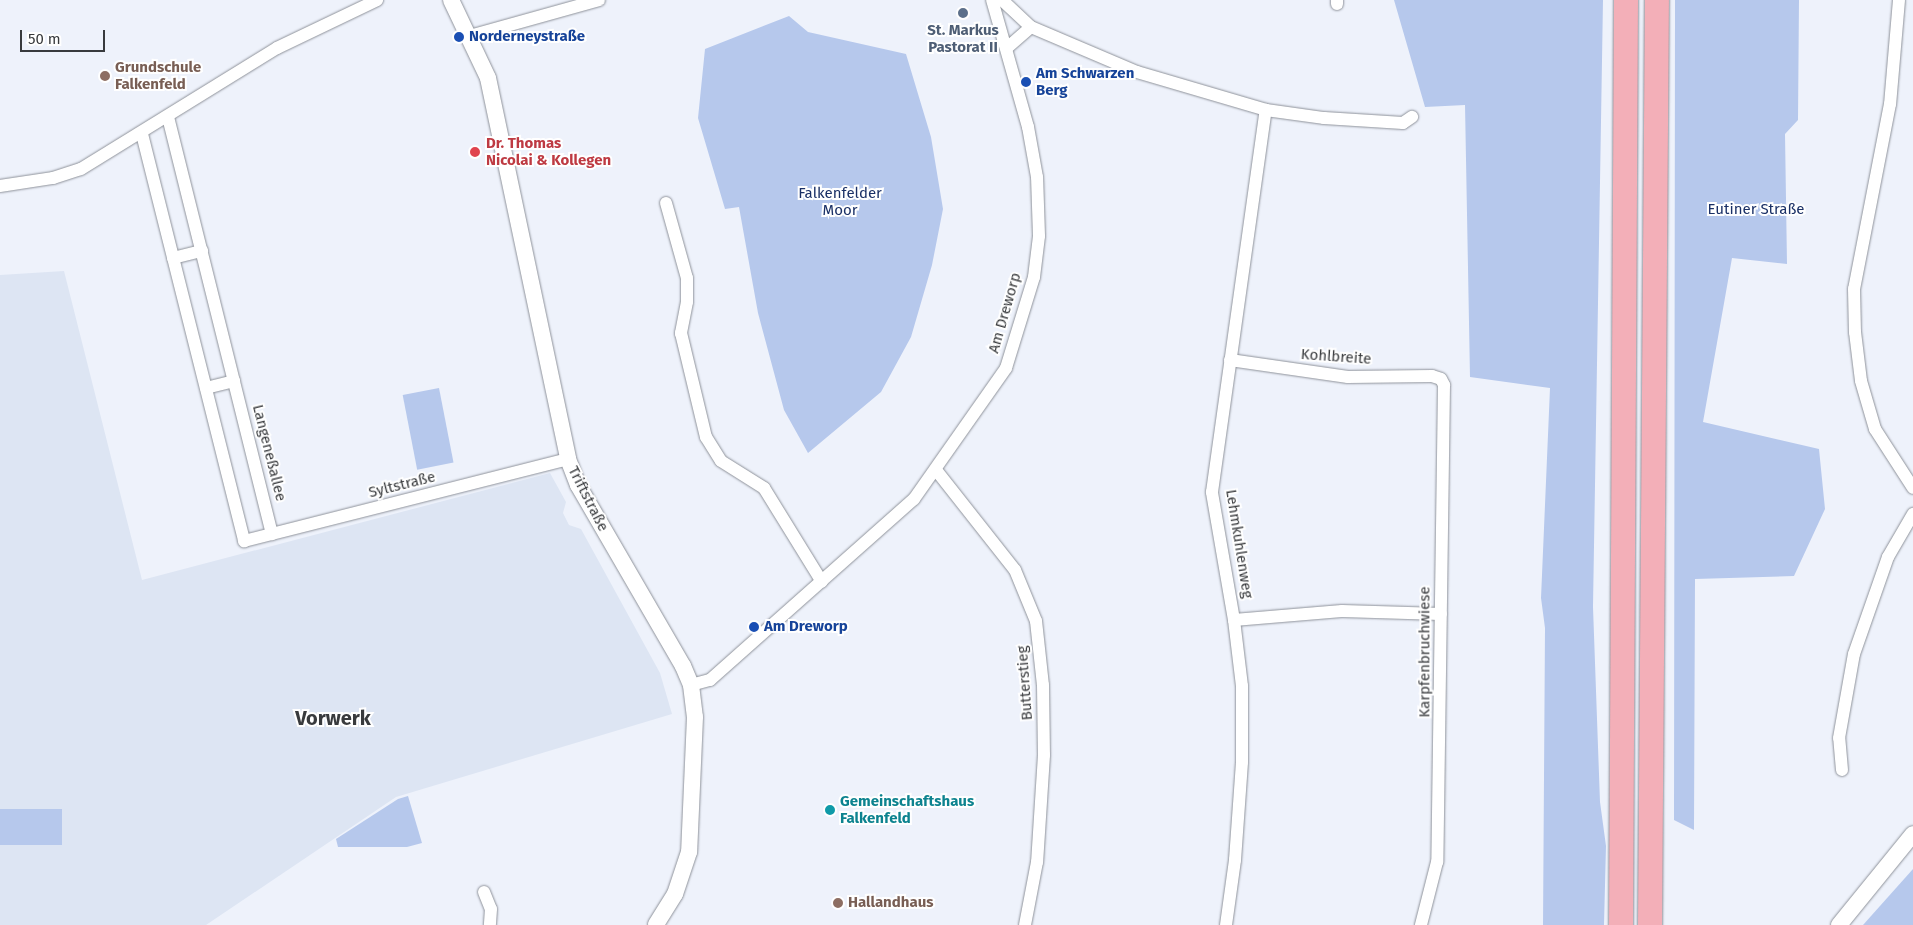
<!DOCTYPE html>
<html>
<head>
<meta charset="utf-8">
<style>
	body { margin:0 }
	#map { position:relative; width:1913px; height:925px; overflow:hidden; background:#eef2fb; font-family:"Fira Sans",sans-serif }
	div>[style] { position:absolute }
	.built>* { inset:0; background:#dde5f3 }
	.green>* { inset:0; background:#b6c8ec; transform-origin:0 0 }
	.roads { filter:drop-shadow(0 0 1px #8e929a) drop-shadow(0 0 1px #8e929a) }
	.minor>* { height:12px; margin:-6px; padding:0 6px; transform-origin:6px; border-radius:6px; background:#fff }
	.tertiary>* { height:16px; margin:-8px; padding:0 8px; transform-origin:8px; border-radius:8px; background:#fff }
	.motorway>* { height:24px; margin:-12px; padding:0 12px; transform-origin:12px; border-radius:12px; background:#f3afb8 }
	.dots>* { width:14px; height:14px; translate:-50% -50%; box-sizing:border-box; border:2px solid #fff; border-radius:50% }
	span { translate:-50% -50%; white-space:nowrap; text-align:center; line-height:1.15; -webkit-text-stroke:4px #fff; paint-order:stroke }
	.service-label { font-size:15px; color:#4e5e75; font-weight:700 }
	.transit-label { font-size:15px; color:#164399; font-weight:700 }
	.left { translate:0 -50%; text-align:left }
	.education-label { font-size:15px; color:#785e54; font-weight:700 }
	.health-label { font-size:15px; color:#be3a42; font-weight:700 }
	.park-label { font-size:15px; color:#1a3066 }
	.street-label { font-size:15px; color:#383a3d }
	.culture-label { font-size:15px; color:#0d838f; font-weight:700 }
	.district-label { font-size:20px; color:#383a3d; font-weight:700 }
	.scale { position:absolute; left:20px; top:30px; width:85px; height:22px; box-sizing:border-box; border:2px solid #383a3d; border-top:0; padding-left:6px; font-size:15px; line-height:18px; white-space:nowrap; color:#383a3d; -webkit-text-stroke:4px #fff; paint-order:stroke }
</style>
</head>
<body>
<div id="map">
	<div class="built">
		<i style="clip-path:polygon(64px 271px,142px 580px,550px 473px,566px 502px,563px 513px,569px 525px,581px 529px,660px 673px,672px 714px,396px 797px,206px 925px,0 925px,0 275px)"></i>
	</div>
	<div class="green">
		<i style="clip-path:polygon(1394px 0,1603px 0,1593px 607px,1600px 802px,1606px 846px,1604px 925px,1543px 925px,1545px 628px,1541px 598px,1550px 388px,1470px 377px,1465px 105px,1425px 107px)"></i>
		<i style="clip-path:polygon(1675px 0,1799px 0,1798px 120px,1785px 134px,1787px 264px,1732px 258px,1703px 422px,1819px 449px,1825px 509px,1794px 576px,1695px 579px,1694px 830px,1674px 820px)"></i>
		<i style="clip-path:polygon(789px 16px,808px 32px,906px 54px,931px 137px,943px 209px,932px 265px,911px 337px,881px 392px,808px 453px,784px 410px,758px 313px,739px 207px,725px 209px,698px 118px,705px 49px)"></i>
		<i style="left:439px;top:388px;width:76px;height:37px;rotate:79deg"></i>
		<i style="clip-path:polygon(408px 796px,422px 843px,407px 847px,338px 847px,336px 839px,398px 799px)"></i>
		<i style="left:0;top:809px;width:62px;height:36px"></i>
		<i style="clip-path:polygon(1913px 869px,1913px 925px,1863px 925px)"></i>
	</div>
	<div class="roads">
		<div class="minor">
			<i style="left:1002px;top:0;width:40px;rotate:43deg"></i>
			<i style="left:1031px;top:27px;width:115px;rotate:23deg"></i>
			<i style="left:1137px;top:72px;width:134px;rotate:16.4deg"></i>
			<i style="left:1266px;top:110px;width:59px;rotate:7.9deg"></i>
			<i style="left:1324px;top:118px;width:79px;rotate:3.6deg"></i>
			<i style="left:1403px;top:123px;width:11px;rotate:-34deg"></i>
			<i style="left:1899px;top:0;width:104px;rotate:94.9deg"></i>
			<i style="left:1890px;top:104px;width:188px;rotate:101deg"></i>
			<i style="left:1854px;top:289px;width:43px;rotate:88.7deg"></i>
			<i style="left:1855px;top:332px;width:49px;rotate:83deg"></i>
			<i style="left:1861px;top:381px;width:50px;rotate:73.7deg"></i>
			<i style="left:1875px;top:429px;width:70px;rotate:57.2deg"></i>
			<i style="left:1337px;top:4px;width:4px;rotate:-90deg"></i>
			<i style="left:470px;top:36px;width:134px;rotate:-15.6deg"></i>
			<i style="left:1008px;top:47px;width:30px;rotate:-41deg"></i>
			<i style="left:168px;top:117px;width:430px;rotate:76deg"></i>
			<i style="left:142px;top:134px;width:420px;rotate:75.9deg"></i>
			<i style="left:244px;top:541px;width:334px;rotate:-14.2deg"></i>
			<i style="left:0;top:186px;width:54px;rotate:-8.6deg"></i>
			<i style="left:53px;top:178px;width:29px;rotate:-18deg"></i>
			<i style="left:81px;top:169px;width:230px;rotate:-31.7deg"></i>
			<i style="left:277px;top:48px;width:111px;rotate:-25.6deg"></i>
			<i style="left:666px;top:203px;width:78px;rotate:74.4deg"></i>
			<i style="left:687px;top:278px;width:24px;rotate:90deg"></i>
			<i style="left:687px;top:302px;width:32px;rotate:101deg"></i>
			<i style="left:681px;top:333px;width:107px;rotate:76.5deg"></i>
			<i style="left:706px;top:437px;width:28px;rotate:58deg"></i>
			<i style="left:721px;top:461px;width:51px;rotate:32.1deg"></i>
			<i style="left:764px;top:488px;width:110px;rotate:58.3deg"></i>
			<i style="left:173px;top:258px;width:30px;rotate:-14deg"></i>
			<i style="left:1230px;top:360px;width:119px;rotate:8.2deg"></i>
			<i style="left:1348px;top:377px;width:84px;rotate:-0.7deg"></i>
			<i style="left:1432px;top:376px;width:9px;rotate:18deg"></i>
			<i style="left:1441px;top:379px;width:7px;rotate:63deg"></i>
			<i style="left:1444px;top:385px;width:477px;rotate:90.8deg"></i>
			<i style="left:1437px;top:862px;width:65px;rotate:104.3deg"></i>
			<i style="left:206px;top:388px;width:29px;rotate:-14deg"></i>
			<i style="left:936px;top:470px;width:127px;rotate:51.7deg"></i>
			<i style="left:1015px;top:570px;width:55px;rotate:67.6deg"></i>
			<i style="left:1036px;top:621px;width:64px;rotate:83.8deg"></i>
			<i style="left:1043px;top:685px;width:70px;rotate:89.2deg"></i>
			<i style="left:1044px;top:755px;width:107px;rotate:93.7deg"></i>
			<i style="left:1037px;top:862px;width:64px;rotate:100.8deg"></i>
			<i style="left:1234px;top:620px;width:108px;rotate:-4.8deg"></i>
			<i style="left:1342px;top:611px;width:99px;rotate:1.7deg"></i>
			<i style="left:691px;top:685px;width:20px;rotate:-15deg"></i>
			<i style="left:710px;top:680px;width:273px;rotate:-41.6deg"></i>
			<i style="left:914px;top:499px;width:160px;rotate:-54.9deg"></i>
			<i style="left:1006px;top:368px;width:95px;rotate:-72.9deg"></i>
			<i style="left:1034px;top:277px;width:41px;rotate:-83deg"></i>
			<i style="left:1039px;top:236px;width:59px;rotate:-91.9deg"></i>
			<i style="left:1037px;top:177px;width:51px;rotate:-100.2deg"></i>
			<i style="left:1028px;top:127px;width:132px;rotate:-105.8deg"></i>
			<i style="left:1842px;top:770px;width:32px;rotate:-95deg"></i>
			<i style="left:1839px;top:738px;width:85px;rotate:-79.9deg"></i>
			<i style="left:1854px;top:654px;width:103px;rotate:-70.7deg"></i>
			<i style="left:1888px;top:557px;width:50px;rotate:-59.8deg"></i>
			<i style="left:484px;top:892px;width:18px;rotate:68deg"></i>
			<i style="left:491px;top:909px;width:16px;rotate:94deg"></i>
			<i style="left:1226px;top:925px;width:66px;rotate:-82.1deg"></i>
			<i style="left:1235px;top:860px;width:98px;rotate:-85.9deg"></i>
			<i style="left:1242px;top:762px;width:76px;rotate:-90deg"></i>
			<i style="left:1242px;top:686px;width:66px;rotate:-96.9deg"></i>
			<i style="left:1234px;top:620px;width:130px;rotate:-99.8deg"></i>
			<i style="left:1212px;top:492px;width:386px;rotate:-82deg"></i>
		</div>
		<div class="tertiary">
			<i style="left:451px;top:0;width:86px;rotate:64.6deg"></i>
			<i style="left:488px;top:78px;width:389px;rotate:78.1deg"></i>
			<i style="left:568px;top:459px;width:28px;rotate:69deg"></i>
			<i style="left:578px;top:485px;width:209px;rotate:59.9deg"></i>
			<i style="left:683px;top:666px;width:21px;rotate:67deg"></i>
			<i style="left:691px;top:685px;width:32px;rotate:83deg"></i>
			<i style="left:695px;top:717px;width:135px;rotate:92.5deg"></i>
			<i style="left:689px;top:852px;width:44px;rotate:108.4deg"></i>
			<i style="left:675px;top:894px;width:36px;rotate:122deg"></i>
			<i style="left:1839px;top:925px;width:117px;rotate:-50.9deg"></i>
		</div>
		<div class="motorway">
			<i style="left:1621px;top:925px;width:925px;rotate:-89.69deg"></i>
			<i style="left:1650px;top:925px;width:925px;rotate:-89.57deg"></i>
		</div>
	</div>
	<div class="dots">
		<i style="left:963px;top:13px;background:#5c6f8a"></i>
		<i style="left:459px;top:37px;background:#1a4fb4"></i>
		<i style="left:105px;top:76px;background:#8d6e63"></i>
		<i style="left:1026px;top:82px;background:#1a4fb4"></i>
		<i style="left:475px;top:152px;background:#e0444e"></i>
		<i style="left:754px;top:627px;background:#1a4fb4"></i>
		<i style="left:830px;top:810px;background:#0f9aa8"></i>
		<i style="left:838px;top:903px;background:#8d6e63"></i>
	</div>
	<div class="service-label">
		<span style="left:963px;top:39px">St. Markus<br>Pastorat II</span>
	</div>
	<div class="transit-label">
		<span class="left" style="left:469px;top:37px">Norderneystraße</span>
		<span class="left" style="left:1036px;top:82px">Am Schwarzen<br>Berg</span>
		<span class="left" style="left:764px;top:627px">Am Dreworp</span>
	</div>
	<div class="education-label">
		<span class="left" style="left:115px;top:76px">Grundschule<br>Falkenfeld</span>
		<span class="left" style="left:848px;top:903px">Hallandhaus</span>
	</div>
	<div class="health-label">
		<span class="left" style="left:486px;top:152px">Dr. Thomas<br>Nicolai &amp; Kollegen</span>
	</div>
	<div class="park-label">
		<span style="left:840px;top:202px">Falkenfelder<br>Moor</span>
		<span style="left:1756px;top:210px">Eutiner Straße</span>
	</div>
	<div class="street-label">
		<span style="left:1005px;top:313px;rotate:-74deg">Am Dreworp</span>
		<span style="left:1336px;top:357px;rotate:4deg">Kohlbreite</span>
		<span style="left:269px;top:453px;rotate:76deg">Langeneßallee</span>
		<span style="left:402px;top:485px;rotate:-14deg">Syltstraße</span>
		<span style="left:588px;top:499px;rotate:63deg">Triftstraße</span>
		<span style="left:1239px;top:544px;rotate:81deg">Lehmkuhlenweg</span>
		<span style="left:1425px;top:652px;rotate:-90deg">Karpfenbruchwiese</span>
		<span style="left:1025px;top:683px;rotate:-94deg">Butterstieg</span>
	</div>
	<div class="culture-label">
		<span class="left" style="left:840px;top:810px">Gemeinschaftshaus<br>Falkenfeld</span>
	</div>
	<div class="district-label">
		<span style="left:333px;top:718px">Vorwerk</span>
	</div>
	<div class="scale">50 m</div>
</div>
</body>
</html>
